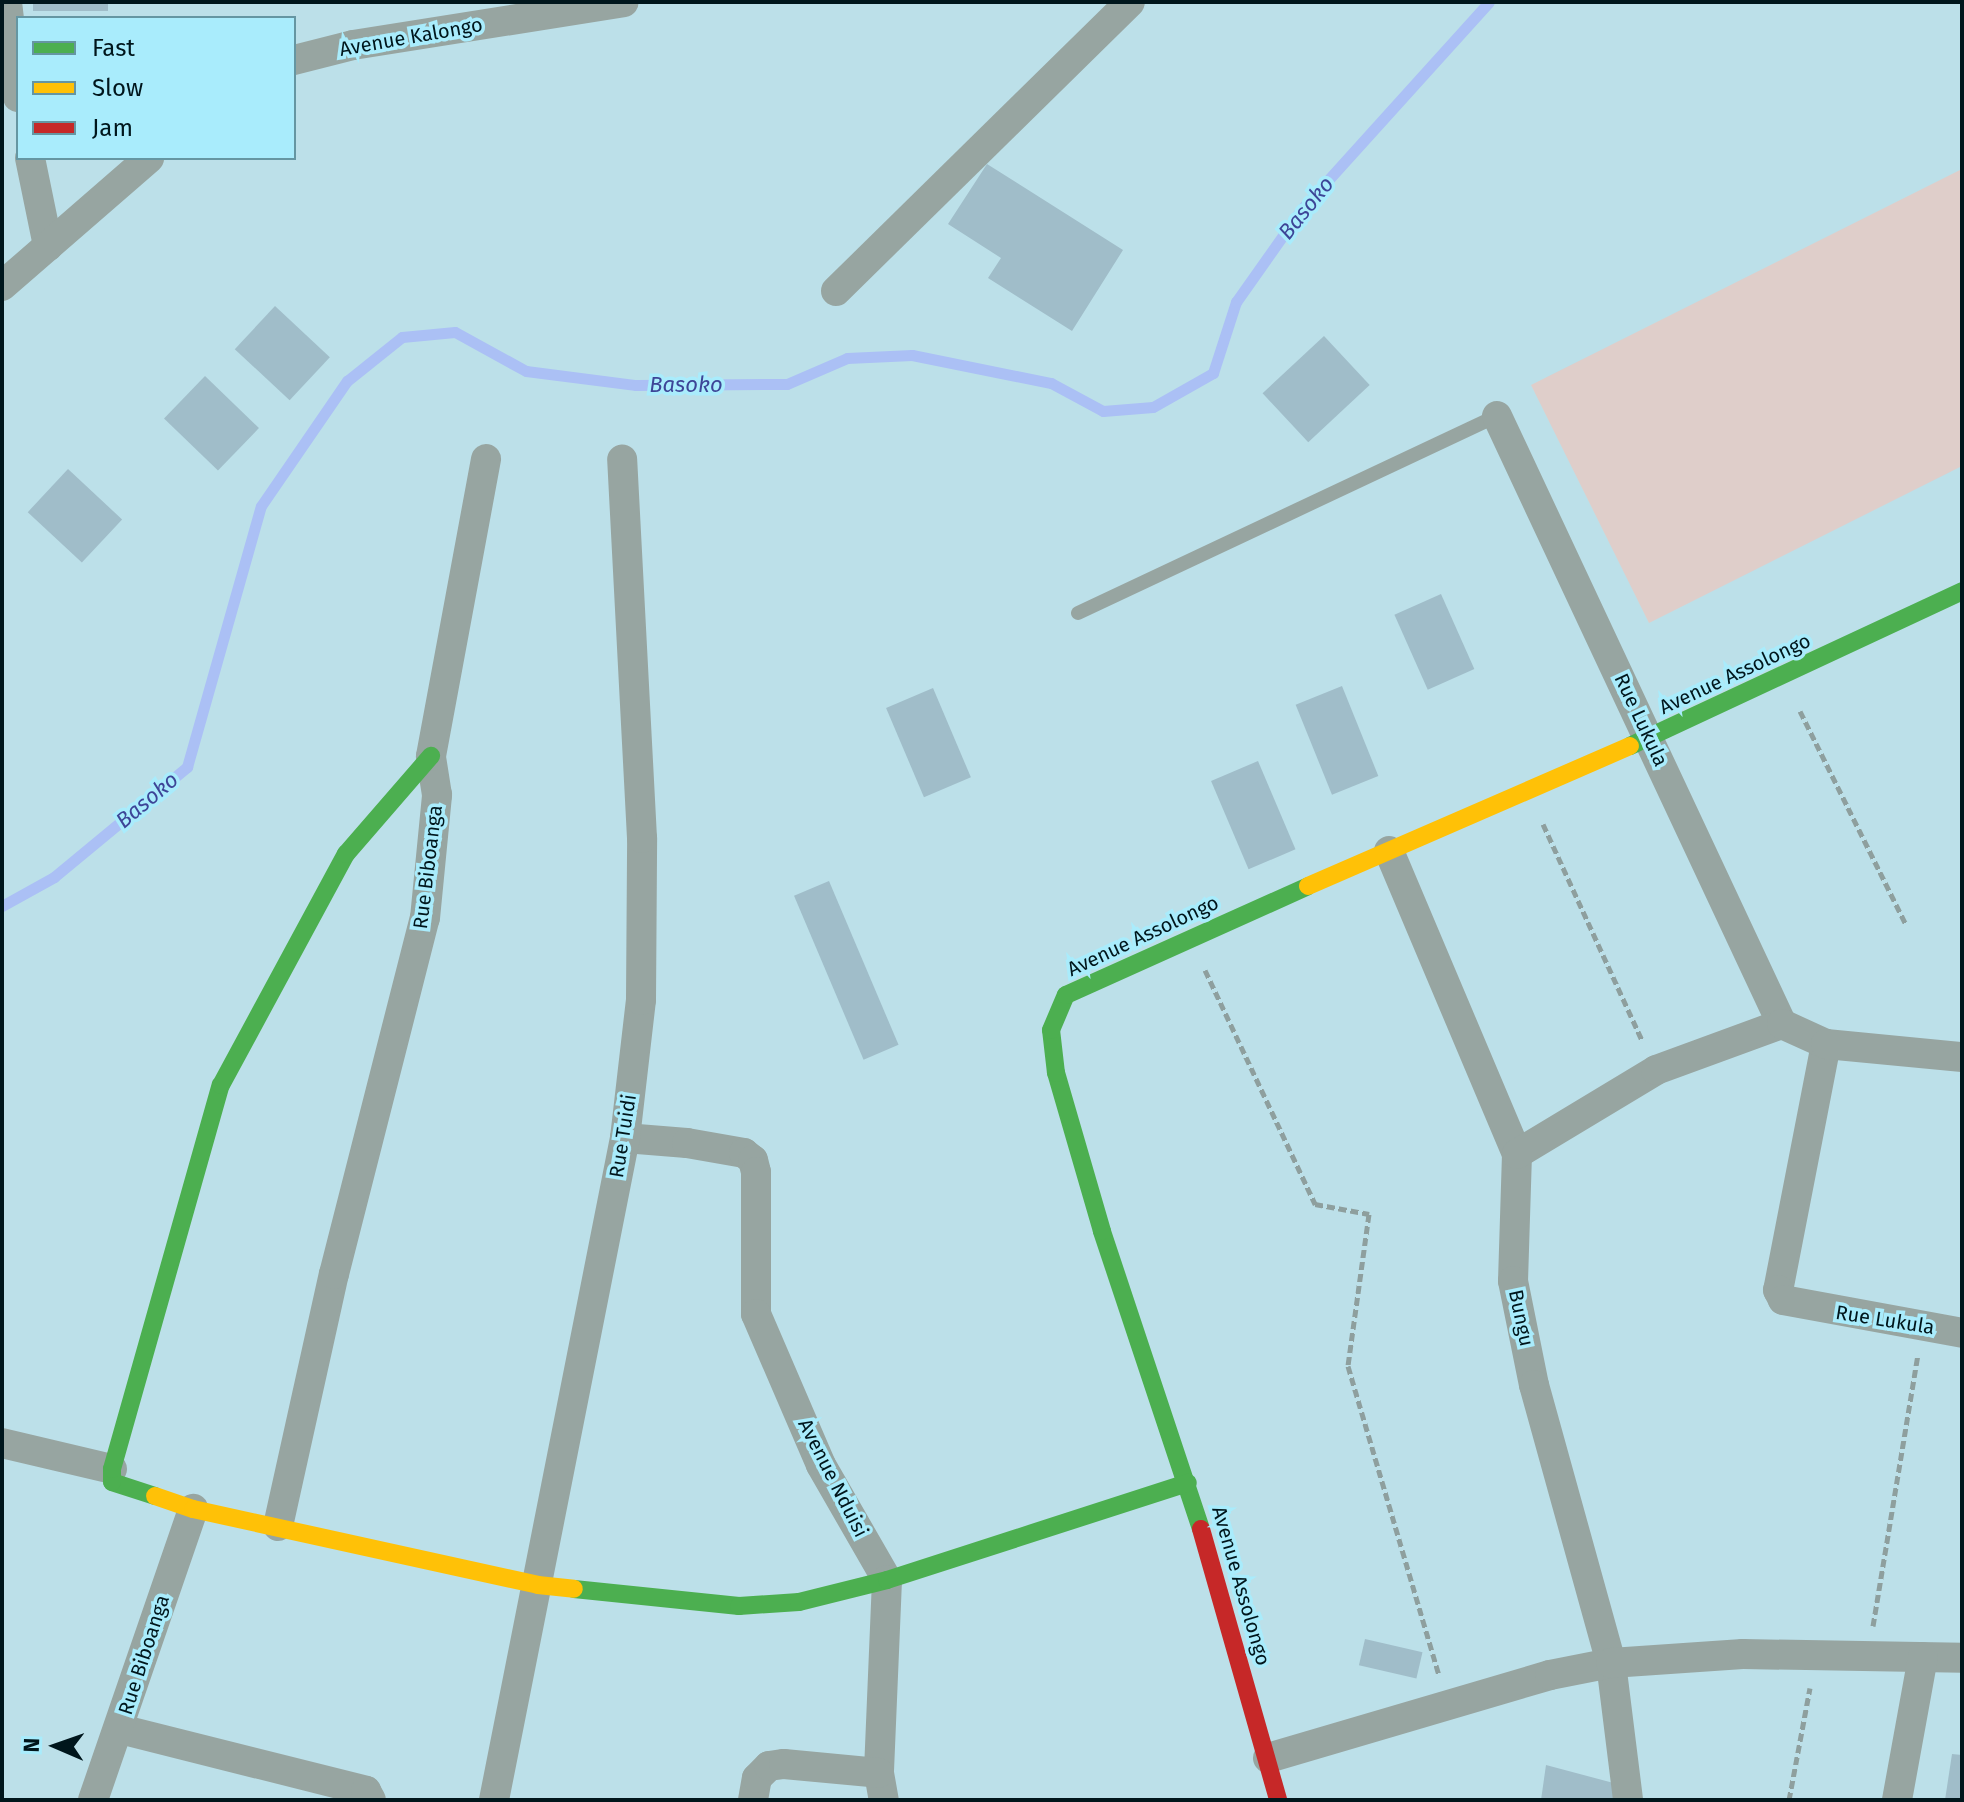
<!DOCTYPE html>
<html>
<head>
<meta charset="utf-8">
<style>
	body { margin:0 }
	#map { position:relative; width:1964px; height:1802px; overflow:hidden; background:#bce0e9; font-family:"Fira Sans",sans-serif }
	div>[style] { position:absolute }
	.green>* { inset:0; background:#dfceca }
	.stream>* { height:11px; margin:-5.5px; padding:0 5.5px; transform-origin:5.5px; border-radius:5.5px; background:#abc0f5 }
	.building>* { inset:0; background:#a0bdc9; transform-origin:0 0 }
	.path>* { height:5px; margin-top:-2.5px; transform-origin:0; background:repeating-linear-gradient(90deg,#8e9f9e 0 8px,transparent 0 12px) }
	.lane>* { height:14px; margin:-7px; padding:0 7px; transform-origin:7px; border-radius:7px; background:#97a5a1 }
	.street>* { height:30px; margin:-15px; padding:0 15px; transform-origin:15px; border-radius:15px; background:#97a5a1 }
	.fast>* { height:18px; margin:-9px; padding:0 9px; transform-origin:9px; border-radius:9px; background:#4caf50 }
	.slow>* { height:18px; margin:-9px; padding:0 9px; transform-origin:9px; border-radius:9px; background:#ffc107 }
	.jam>* { height:18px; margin:-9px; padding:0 9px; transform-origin:9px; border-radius:9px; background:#c62828 }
	span { translate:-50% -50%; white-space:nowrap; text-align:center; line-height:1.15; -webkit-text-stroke:7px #a9ecfc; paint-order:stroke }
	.street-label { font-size:20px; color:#00161c }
	.water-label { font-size:22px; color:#3d4597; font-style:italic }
	.frame { position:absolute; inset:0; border:4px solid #00161c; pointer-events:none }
	.legend { position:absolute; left:16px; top:16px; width:280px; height:144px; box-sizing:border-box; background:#a9ecfc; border:2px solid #6596a2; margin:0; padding:10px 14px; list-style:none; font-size:24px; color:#00161c }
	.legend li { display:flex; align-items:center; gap:16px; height:40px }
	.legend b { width:40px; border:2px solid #6596a2 }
	.north { position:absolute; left:16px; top:1706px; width:80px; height:80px; -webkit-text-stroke:6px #a9ecfc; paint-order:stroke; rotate:272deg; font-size:22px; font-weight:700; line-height:32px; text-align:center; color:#00161c }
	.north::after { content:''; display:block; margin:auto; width:28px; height:36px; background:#00161c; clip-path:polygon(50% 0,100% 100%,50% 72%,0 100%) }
</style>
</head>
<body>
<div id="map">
	<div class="green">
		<i style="clip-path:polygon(1962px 169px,1962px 466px,1649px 623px,1531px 385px)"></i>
	</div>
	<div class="stream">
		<i style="left:2px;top:906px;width:60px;rotate:-29.1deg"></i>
		<i style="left:54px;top:877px;width:173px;rotate:-39.6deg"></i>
		<i style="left:187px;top:767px;width:271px;rotate:-74.2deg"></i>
		<i style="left:261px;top:506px;width:152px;rotate:-55.5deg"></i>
		<i style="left:347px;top:381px;width:70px;rotate:-38.7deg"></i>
		<i style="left:402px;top:337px;width:53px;rotate:-5.4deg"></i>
		<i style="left:455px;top:332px;width:81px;rotate:28.8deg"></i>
		<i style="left:526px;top:371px;width:111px;rotate:7.3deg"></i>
		<i style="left:636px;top:385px;width:151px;rotate:-0.4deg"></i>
		<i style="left:787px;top:384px;width:65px;rotate:-23.4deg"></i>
		<i style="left:847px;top:358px;width:65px;rotate:-2.6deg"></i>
		<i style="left:912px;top:355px;width:142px;rotate:11.4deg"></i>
		<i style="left:1051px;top:383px;width:59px;rotate:28.3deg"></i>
		<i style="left:1103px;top:411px;width:50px;rotate:-4.6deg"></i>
		<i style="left:1153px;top:407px;width:69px;rotate:-29.5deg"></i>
		<i style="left:1213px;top:373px;width:75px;rotate:-72.1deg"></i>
		<i style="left:1236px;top:302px;width:113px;rotate:-54.8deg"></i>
		<i style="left:1301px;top:210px;width:280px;rotate:-47.9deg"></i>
	</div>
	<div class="building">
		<i style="left:33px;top:2px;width:75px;height:9px"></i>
		<i style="clip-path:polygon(987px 164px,1123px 250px,1072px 331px,988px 278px,1001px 258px,948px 224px)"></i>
		<i style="left:275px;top:306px;width:75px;height:59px;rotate:43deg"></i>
		<i style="left:1324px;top:336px;width:67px;height:84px;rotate:47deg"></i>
		<i style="left:205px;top:376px;width:75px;height:59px;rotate:44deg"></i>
		<i style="left:68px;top:469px;width:74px;height:59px;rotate:43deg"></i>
		<i style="left:1441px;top:594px;width:82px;height:51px;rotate:66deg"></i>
		<i style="left:1342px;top:686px;width:97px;height:50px;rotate:68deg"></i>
		<i style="left:933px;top:688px;width:97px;height:51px;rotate:67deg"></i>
		<i style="left:1258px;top:761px;width:96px;height:51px;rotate:67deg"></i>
		<i style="left:829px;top:881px;width:178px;height:38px;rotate:67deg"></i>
		<i style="left:1365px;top:1639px;width:59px;height:27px;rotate:13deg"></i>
		<i style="clip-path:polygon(1952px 1754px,1962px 1755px,1962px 1800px,1945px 1800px)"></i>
		<i style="clip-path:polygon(1546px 1765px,1621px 1785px,1620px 1800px,1541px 1800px)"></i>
	</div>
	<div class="path">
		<i style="left:1800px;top:711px;width:239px;rotate:63.6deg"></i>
		<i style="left:1543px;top:824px;width:238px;rotate:65.4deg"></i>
		<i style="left:1205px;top:970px;width:259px;rotate:64.8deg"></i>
		<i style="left:1315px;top:1204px;width:55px;rotate:10.5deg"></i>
		<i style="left:1369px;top:1214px;width:153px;rotate:97.9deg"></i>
		<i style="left:1348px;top:1366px;width:323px;rotate:73.6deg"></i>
		<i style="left:1873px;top:1626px;width:275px;rotate:-80.6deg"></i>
		<i style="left:1789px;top:1800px;width:114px;rotate:-79.4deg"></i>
	</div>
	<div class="lane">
		<i style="left:1078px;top:613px;width:463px;rotate:-25.2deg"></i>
	</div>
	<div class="street">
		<i style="left:7px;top:2px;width:96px;rotate:83.4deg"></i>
		<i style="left:294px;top:60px;width:61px;rotate:-14.3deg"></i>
		<i style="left:353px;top:45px;width:274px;rotate:-9deg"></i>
		<i style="left:30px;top:158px;width:90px;rotate:78.4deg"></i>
		<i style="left:2px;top:286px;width:195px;rotate:-41deg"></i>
		<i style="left:836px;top:291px;width:412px;rotate:-44.5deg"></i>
		<i style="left:1497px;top:416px;width:671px;rotate:64.89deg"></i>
		<i style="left:1389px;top:851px;width:329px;rotate:67.1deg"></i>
		<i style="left:1517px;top:1154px;width:127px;rotate:91.8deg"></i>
		<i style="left:1513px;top:1281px;width:106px;rotate:78.6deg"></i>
		<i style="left:1534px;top:1385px;width:288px;rotate:74.5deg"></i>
		<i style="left:1611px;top:1663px;width:138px;rotate:82.9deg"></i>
		<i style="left:1826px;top:1044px;width:251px;rotate:101deg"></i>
		<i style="left:1778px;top:1290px;width:11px;rotate:63deg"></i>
		<i style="left:1783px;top:1300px;width:182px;rotate:10.4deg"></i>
		<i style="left:625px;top:1138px;width:62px;rotate:4.6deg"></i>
		<i style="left:687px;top:1143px;width:58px;rotate:10deg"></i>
		<i style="left:744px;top:1153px;width:11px;rotate:38deg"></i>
		<i style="left:753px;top:1160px;width:12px;rotate:76deg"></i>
		<i style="left:756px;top:1172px;width:142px;rotate:90deg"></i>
		<i style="left:756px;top:1314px;width:164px;rotate:66.7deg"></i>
		<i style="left:821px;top:1465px;width:133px;rotate:60.1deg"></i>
		<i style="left:887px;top:1580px;width:193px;rotate:92.4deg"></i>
		<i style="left:879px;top:1773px;width:27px;rotate:80deg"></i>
		<i style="left:1517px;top:1154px;width:162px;rotate:-31.1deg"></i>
		<i style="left:1656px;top:1070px;width:134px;rotate:-20.1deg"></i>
		<i style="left:1782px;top:1024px;width:48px;rotate:24.4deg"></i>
		<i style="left:1826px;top:1044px;width:137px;rotate:5.5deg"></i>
		<i style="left:2px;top:1443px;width:113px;rotate:13.3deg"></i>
		<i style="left:278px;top:1526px;width:258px;rotate:-77.5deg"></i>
		<i style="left:334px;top:1274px;width:367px;rotate:-75.7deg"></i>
		<i style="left:425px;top:918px;width:124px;rotate:-84.4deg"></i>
		<i style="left:437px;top:795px;width:39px;rotate:-99deg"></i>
		<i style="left:431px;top:756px;width:302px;rotate:-79.5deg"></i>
		<i style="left:120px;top:1729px;width:254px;rotate:14.1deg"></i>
		<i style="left:366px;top:1791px;width:10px;rotate:61deg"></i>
		<i style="left:1268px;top:1758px;width:294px;rotate:-16.4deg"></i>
		<i style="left:1550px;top:1675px;width:62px;rotate:-11.1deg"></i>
		<i style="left:1611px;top:1663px;width:132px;rotate:-3.9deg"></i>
		<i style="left:1743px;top:1654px;width:219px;rotate:1deg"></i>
		<i style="left:93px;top:1800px;width:308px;rotate:-71deg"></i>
		<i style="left:494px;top:1800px;width:675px;rotate:-78.81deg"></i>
		<i style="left:625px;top:1138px;width:139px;rotate:-83.4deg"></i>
		<i style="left:641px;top:1000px;width:162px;rotate:-89.6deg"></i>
		<i style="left:642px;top:838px;width:379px;rotate:-93deg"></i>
		<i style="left:753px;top:1800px;width:22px;rotate:-80deg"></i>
		<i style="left:757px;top:1778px;width:17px;rotate:-45deg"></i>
		<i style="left:769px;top:1766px;width:15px;rotate:-8deg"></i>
		<i style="left:784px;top:1764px;width:95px;rotate:5.4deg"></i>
		<i style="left:1897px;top:1800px;width:145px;rotate:-79.7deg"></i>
	</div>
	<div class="fast">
		<i style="left:1630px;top:746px;width:366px;rotate:-25deg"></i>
		<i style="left:155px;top:1496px;width:45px;rotate:-162deg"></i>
		<i style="left:112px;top:1482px;width:13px;rotate:-90deg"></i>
		<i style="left:112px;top:1469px;width:399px;rotate:-74.2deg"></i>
		<i style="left:221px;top:1085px;width:263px;rotate:-61.6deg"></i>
		<i style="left:346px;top:854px;width:130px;rotate:-49.1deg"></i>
		<i style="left:1201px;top:1529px;width:314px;rotate:-108.4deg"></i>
		<i style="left:1102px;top:1231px;width:165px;rotate:-106.2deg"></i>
		<i style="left:1056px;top:1073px;width:43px;rotate:-96.6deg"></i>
		<i style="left:1051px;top:1030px;width:38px;rotate:-67deg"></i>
		<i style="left:1066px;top:995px;width:265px;rotate:-24.2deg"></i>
		<i style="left:574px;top:1589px;width:166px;rotate:5.9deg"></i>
		<i style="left:739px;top:1606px;width:60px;rotate:-3.8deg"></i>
		<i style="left:799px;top:1602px;width:91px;rotate:-14deg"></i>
		<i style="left:887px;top:1580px;width:316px;rotate:-17.9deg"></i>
	</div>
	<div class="slow">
		<i style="left:1308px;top:886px;width:351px;rotate:-23.5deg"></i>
		<i style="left:155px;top:1496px;width:40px;rotate:18.9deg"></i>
		<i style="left:193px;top:1509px;width:353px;rotate:12.4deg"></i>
		<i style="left:538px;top:1585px;width:36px;rotate:6deg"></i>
	</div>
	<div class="jam">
		<i style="left:1201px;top:1529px;width:282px;rotate:74.1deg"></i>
	</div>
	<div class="street-label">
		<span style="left:411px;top:37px;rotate:-10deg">Avenue Kalongo</span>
		<span style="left:1735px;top:674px;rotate:-25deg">Avenue Assolongo</span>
		<span style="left:1641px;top:720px;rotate:65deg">Rue Lukula</span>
		<span style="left:428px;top:867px;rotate:-83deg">Rue Biboanga</span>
		<span style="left:1143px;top:936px;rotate:-25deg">Avenue Assolongo</span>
		<span style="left:623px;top:1136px;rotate:-81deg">Rue Tuidi</span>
		<span style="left:1521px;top:1318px;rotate:78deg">Bungu</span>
		<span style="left:1885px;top:1320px;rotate:9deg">Rue Lukula</span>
		<span style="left:833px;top:1478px;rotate:63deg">Avenue Nduisi</span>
		<span style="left:1241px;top:1586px;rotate:74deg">Avenue Assolongo</span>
		<span style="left:144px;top:1655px;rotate:-72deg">Rue Biboanga</span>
	</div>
	<div class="water-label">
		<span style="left:1306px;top:208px;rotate:-51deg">Basoko</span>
		<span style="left:686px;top:385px">Basoko</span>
		<span style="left:147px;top:800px;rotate:-40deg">Basoko</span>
	</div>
	<div class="frame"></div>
	<ul class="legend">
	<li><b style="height:10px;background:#4caf50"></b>Fast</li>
	<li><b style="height:10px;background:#ffc107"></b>Slow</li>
	<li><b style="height:10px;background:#c62828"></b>Jam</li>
	</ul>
	<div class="north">N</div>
</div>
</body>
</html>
